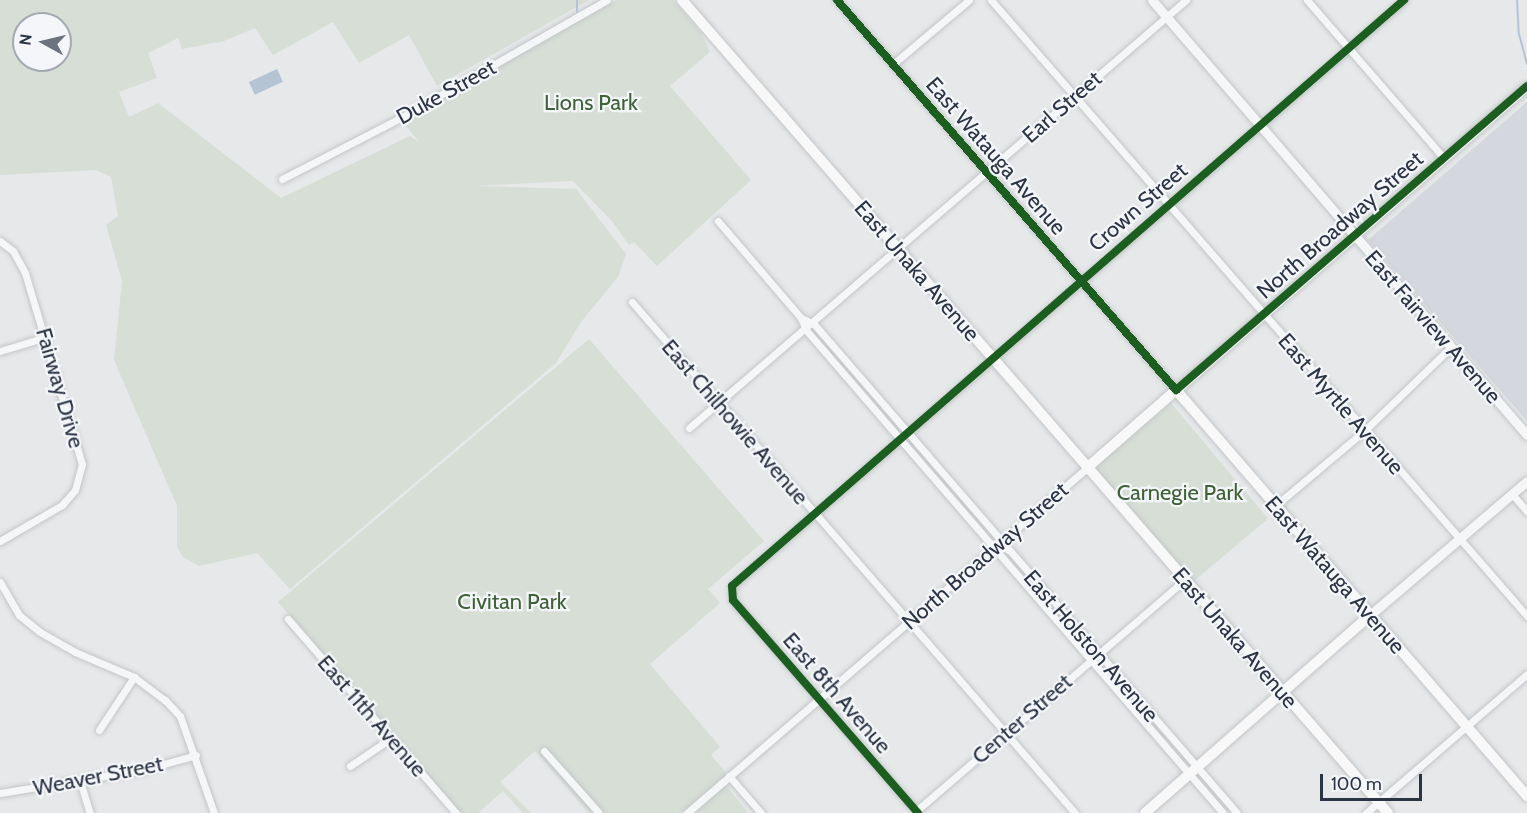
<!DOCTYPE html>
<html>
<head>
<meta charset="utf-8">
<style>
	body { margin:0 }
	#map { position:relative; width:1527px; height:813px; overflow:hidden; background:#e6e8ea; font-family:Cabin,sans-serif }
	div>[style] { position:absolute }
	.built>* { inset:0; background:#d4d7dd }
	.green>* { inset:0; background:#d6ded6; transform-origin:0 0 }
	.water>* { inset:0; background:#b4c4d5; transform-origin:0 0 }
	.stream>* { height:2px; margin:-1px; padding:0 1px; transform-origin:1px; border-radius:1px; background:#b4c4d5 }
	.roads { filter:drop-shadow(0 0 2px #c4c6c8) drop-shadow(0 0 2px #c4c6c8) }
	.minor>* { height:7px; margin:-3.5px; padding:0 3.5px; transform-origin:3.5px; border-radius:3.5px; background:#f5f6f7 }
	.tertiary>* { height:9px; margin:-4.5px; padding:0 4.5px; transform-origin:4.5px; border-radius:4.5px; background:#f5f6f7 }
	.secondary>* { height:10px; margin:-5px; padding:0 5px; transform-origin:5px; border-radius:5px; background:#f8f8f8 }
	.cycleway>* { height:8px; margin:-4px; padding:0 4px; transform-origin:4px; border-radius:4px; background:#1b5e20 }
	span { translate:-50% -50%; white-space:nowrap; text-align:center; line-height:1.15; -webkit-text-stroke:4.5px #f4f6f9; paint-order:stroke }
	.street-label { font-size:22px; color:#2b3445 }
	.park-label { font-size:22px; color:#3f6138 }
	.north { position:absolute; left:12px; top:12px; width:60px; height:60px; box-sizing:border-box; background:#f4f6f9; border:2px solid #a4a8b1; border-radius:50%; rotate:278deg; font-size:16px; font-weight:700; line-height:24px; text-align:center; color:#2b3445 }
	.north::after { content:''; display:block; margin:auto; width:21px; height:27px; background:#6c737f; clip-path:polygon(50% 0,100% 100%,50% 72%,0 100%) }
	.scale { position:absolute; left:1320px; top:774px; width:102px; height:27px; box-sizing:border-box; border:3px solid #2b3445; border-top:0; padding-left:8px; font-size:18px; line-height:21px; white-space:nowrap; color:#2b3445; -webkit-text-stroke:4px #f4f6f9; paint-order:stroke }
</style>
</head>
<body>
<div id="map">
	<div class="built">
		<i style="clip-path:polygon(1527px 102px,1527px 421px,1368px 240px)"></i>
	</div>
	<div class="green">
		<i style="clip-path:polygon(evenodd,0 0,589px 0,437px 86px,409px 35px,359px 63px,333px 22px,273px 55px,255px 28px,224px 41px,182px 49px,178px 38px,148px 53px,157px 78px,119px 92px,129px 117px,158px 103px,281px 198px,410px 136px,419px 142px,400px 118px,616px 0,673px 0,701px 33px,710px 52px,670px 86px,751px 180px,657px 266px,634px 242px,629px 245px,612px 221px,573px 181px,473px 186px,576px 189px,626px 254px,618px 277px,581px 322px,556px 363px,290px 589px,257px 553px,199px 566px,183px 557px,177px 547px,177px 506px,114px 360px,122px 281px,106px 225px,118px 216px,111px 177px,96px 170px,0 175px,0 0,24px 24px,60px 24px,60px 60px,24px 60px,24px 24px)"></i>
		<i style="clip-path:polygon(589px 339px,764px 541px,708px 589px,720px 603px,650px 664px,720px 747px,711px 755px,727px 774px,681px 813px,589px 813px,535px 751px,500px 782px,531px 813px,523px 813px,503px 791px,478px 813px,460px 813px,278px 602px)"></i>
		<i style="left:1171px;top:403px;width:151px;height:103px;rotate:50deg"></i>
		<i style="clip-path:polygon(725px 784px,748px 813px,691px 813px)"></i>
	</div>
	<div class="water">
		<i style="left:277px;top:69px;width:14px;height:31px;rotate:65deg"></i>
	</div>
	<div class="stream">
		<i style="left:1517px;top:0;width:34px;rotate:87deg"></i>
		<i style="left:1519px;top:34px;width:31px;rotate:75deg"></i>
		<i style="left:577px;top:12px;width:12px;rotate:-90deg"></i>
	</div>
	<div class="roads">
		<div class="minor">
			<i style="left:837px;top:0;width:517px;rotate:49deg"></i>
			<i style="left:991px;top:0;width:817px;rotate:48.97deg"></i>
			<i style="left:1307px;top:0;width:209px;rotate:49.1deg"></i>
			<i style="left:893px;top:64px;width:99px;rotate:-40.1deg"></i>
			<i style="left:282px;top:179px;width:133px;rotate:-27.3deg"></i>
			<i style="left:400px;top:118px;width:238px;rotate:-29.7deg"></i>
			<i style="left:718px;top:221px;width:128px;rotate:49.4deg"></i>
			<i style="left:801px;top:318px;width:13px;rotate:67deg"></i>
			<i style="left:806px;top:330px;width:638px;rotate:49.19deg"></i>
			<i style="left:0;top:241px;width:16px;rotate:38deg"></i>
			<i style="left:13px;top:251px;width:25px;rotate:61deg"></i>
			<i style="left:25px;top:273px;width:199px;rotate:73.4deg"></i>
			<i style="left:82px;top:464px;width:27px;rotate:105deg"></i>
			<i style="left:75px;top:490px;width:20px;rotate:131deg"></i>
			<i style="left:62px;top:505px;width:72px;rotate:149.9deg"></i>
			<i style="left:632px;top:302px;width:676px;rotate:49.08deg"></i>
			<i style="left:801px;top:318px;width:14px;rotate:25deg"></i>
			<i style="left:814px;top:324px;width:647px;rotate:49.14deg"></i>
			<i style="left:0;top:351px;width:48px;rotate:-16.9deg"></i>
			<i style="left:689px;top:428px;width:656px;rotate:-40.73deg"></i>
			<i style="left:1512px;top:494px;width:23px;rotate:49deg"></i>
			<i style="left:1275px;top:506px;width:116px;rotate:-40.1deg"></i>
			<i style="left:1364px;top:431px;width:120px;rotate:-44deg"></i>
			<i style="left:0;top:582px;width:38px;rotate:60deg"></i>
			<i style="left:19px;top:615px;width:27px;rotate:39deg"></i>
			<i style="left:40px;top:632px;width:40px;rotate:29.7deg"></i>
			<i style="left:75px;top:652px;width:64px;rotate:23deg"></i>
			<i style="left:134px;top:677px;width:39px;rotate:37deg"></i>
			<i style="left:165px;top:700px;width:22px;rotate:47deg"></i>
			<i style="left:180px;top:716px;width:103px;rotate:70.7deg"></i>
			<i style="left:288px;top:619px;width:257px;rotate:49.1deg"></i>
			<i style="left:99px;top:730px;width:64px;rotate:-56.6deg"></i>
			<i style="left:544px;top:751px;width:83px;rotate:48.4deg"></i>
			<i style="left:350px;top:766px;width:50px;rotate:-34.3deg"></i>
			<i style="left:729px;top:776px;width:49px;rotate:49.1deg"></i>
			<i style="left:80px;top:781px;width:34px;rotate:73deg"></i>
			<i style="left:0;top:793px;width:144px;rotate:-9.2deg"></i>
			<i style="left:142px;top:770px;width:56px;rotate:-15.5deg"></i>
			<i style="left:916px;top:811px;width:352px;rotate:-40.7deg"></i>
			<i style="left:687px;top:813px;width:530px;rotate:-40.79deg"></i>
			<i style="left:918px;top:813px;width:282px;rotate:-131deg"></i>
			<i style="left:733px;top:600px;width:14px;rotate:-94deg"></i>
			<i style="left:732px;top:586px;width:892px;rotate:-41.09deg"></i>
			<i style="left:1366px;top:813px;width:213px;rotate:-40.8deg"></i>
		</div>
		<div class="tertiary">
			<i style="left:1152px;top:0;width:574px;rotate:49.24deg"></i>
			<i style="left:1176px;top:390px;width:464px;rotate:-40.9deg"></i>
			<i style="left:1370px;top:615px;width:206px;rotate:-40.5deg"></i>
		</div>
		<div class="secondary">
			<i style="left:682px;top:0;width:1077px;rotate:49.03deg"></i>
			<i style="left:1088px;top:467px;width:117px;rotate:-41.2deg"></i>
			<i style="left:1176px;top:390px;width:537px;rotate:49.16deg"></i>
			<i style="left:1145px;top:813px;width:300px;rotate:-41.3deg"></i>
		</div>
	</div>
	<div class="cycleway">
		<i style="left:837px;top:0;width:517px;rotate:49deg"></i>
		<i style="left:1176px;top:390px;width:464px;rotate:-40.9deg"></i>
		<i style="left:918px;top:813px;width:282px;rotate:-131deg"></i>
		<i style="left:733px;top:600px;width:14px;rotate:-94deg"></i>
		<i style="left:732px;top:586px;width:892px;rotate:-41.09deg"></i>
	</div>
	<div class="street-label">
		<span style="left:446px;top:92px;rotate:-29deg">Duke Street</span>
		<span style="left:1062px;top:107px;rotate:-41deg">Earl Street</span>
		<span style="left:996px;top:156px;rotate:49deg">East Watauga Avenue</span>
		<span style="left:1138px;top:207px;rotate:-41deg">Crown Street</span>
		<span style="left:1340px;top:225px;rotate:-41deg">North Broadway Street</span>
		<span style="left:917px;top:271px;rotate:49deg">East Unaka Avenue</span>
		<span style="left:1433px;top:327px;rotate:49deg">East Fairview Avenue</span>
		<span style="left:60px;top:388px;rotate:74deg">Fairway Drive</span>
		<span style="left:1341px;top:404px;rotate:49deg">East Myrtle Avenue</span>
		<span style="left:735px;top:422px;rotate:49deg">East Chilhowie Avenue</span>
		<span style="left:985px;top:556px;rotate:-41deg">North Broadway Street</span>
		<span style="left:1335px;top:575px;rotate:49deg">East Watauga Avenue</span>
		<span style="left:1235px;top:638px;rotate:49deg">East Unaka Avenue</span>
		<span style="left:1091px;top:646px;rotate:49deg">East Holston Avenue</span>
		<span style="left:837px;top:693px;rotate:49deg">East 8th Avenue</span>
		<span style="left:372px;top:716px;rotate:49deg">East 11th Avenue</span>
		<span style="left:1022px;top:719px;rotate:-41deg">Center Street</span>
		<span style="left:98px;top:776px;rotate:-11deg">Weaver Street</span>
	</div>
	<div class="park-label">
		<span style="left:591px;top:103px">Lions Park</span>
		<span style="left:1180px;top:493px">Carnegie Park</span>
		<span style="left:512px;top:602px">Civitan Park</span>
	</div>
	<div class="north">N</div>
	<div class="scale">100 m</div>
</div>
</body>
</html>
